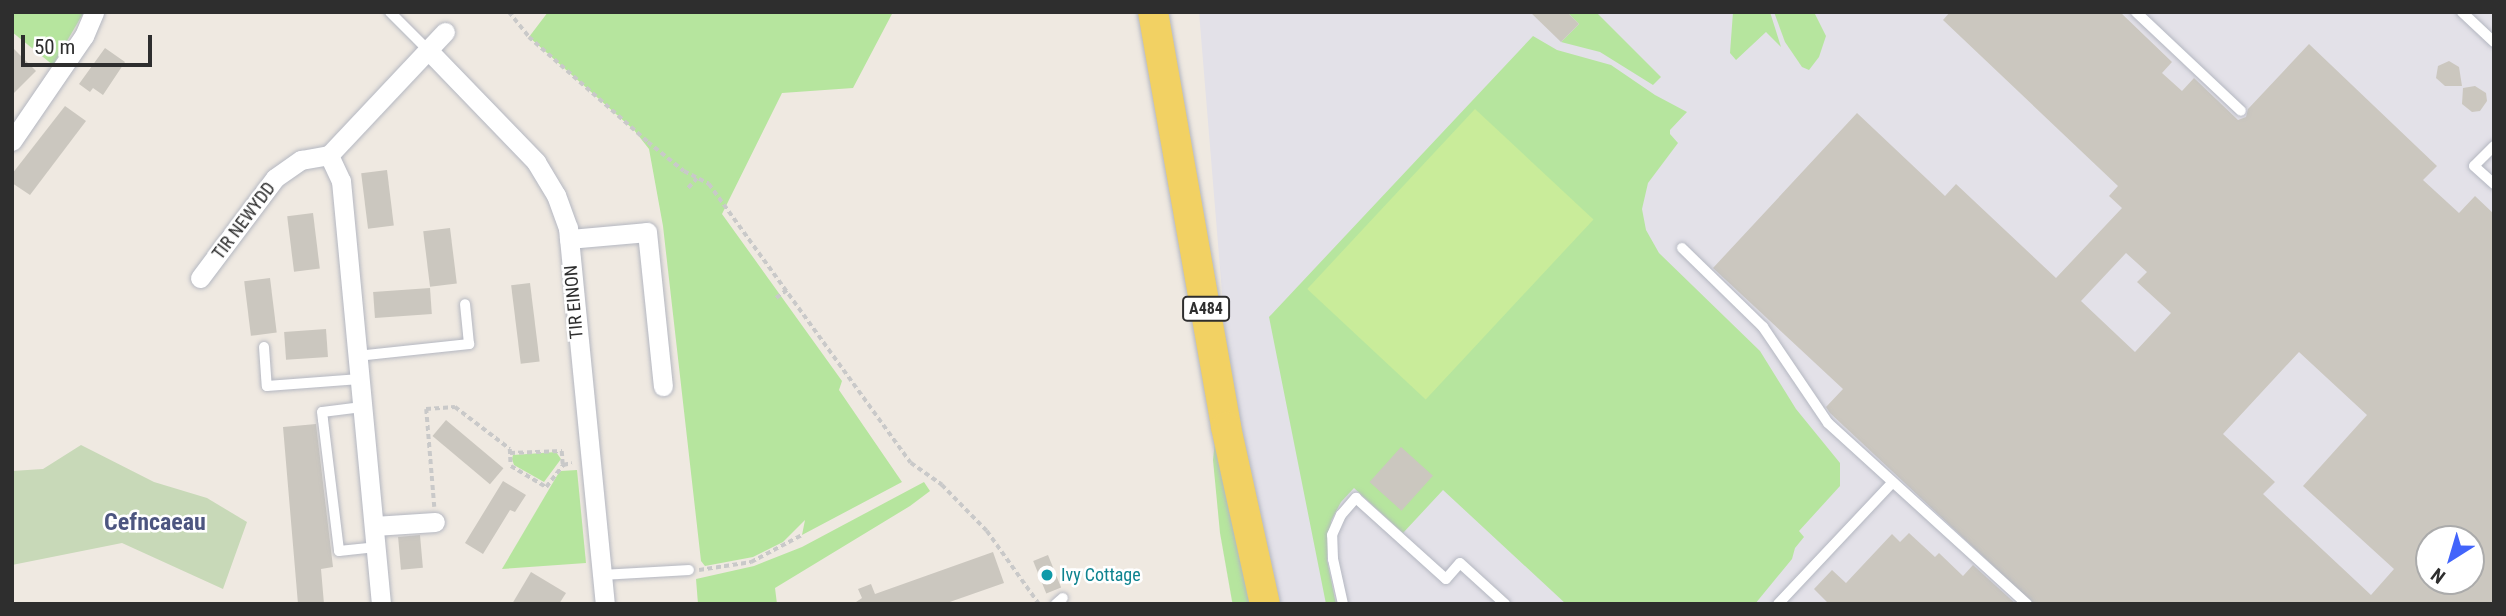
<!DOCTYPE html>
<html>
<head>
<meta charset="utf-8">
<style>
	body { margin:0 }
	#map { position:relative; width:2506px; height:616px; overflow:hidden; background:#efe9e1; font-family:"Roboto Condensed",sans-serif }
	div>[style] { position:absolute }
	.industrial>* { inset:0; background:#e3e1e8 }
	.green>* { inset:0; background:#b6e59e }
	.cemetery>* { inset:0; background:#c8d9b8 }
	.pitch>* { inset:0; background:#c9ec9a; transform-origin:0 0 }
	.building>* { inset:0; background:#cbc7bf; transform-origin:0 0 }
	.path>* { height:3.5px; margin-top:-1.75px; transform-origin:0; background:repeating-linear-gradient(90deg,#c9c9c9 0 5px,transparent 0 8.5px) }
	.roads { filter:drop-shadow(0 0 2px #b4b7c1) drop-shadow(0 0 2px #b4b7c1) }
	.lane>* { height:10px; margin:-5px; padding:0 5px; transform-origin:5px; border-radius:5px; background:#fff }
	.street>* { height:19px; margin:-9.5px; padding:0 9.5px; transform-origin:9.5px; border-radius:9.5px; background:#fff }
	.primary>* { height:30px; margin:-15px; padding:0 15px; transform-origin:15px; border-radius:15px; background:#f2d163 }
	.dots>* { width:19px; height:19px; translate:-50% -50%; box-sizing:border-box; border:4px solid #fff; border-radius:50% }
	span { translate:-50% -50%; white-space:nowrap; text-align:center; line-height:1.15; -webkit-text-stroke:5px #fff; paint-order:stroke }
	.shield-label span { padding:2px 5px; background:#fff; border:2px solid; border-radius:5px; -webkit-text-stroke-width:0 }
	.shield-label { font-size:16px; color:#2e2e2e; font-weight:700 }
	.street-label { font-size:18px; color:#2e2e2e }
	.culture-label { font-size:18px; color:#0d838f }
	.left { translate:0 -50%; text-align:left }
	.district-label { font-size:24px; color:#4d5680; font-weight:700 }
	.frame { position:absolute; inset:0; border:14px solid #2e2e2e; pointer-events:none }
	.north { position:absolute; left:2415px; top:525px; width:70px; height:70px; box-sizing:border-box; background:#fff; border:2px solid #ababab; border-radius:50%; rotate:217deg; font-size:19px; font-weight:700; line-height:28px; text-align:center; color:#2e2e2e }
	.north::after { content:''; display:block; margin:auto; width:24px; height:32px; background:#4264fb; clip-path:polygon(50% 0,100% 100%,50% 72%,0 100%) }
	.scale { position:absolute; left:21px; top:35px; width:131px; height:32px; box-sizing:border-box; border:4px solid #2e2e2e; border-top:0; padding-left:9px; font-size:21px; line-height:24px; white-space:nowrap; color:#2e2e2e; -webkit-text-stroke:5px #fff; paint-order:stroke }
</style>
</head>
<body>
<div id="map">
	<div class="industrial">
		<i style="clip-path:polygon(evenodd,1199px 12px,2494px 12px,2494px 604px,1277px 604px,1229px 378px,1199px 12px,2429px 539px,2471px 539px,2471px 581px,2429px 581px,2429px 539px)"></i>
	</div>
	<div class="green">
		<i style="clip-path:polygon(12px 12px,84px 12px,53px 65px,12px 32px)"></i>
		<i style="clip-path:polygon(548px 12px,893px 12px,853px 88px,782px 93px,722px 214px,842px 381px,839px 390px,902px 482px,802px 535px,805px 520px,783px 542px,753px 557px,705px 566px,701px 561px,663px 226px,649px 149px,634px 130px,529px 37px)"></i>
		<i style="clip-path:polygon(1567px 12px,1596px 12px,1661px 77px,1653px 85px,1600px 52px,1561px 42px,1579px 24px)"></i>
		<i style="clip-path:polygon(1733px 12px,1770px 12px,1781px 47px,1766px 32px,1736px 60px,1730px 53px)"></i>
		<i style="clip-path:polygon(1774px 12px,1814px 12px,1826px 36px,1819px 57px,1809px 70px,1802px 67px,1785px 42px)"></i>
		<i style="clip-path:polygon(1533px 36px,1557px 50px,1611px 65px,1655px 95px,1687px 112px,1670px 130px,1670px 134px,1678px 143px,1648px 183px,1642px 209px,1646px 230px,1659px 253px,1760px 351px,1796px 409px,1840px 463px,1840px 486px,1799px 531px,1804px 537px,1795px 548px,1792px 559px,1755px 604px,1566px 604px,1443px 490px,1403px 533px,1354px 488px,1341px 502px,1331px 521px,1327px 560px,1336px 604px,1326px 604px,1269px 317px)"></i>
		<i style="clip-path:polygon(1217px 423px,1256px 604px,1233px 604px,1232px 601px,1220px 533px,1213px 460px)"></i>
		<i style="clip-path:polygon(556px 452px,561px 459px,544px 482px,514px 465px,512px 459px,513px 455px)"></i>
		<i style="clip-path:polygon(577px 470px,586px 563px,502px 569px,558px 474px,561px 471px)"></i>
		<i style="clip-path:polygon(924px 482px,930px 491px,910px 506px,775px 588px,777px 604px,698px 604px,696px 579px,754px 566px,802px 547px)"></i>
	</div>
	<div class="cemetery">
		<i style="clip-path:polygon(81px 445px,154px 482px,207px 498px,247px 522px,223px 589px,122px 543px,12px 565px,12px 471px,43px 469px)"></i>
	</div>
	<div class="pitch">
		<i style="left:1475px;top:109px;width:162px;height:246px;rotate:43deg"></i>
	</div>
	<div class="building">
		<i style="clip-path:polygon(1530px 12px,1567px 12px,1579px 24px,1561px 42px)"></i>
		<i style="clip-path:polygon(evenodd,1950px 12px,2120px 12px,2172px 62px,2162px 73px,2182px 91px,2194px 78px,2238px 120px,2246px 117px,2248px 109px,2309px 44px,2437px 166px,2423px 180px,2459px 213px,2475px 196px,2494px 214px,2494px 604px,2034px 604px,1830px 413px,1826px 407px,1843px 389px,1713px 268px,1857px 113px,1945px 196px,1956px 184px,2056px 278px,2122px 208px,2109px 196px,2118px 186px,1943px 20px,1950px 12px,2126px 253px,2147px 272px,2137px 282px,2171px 313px,2135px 352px,2081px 301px,2126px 253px,1950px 12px,2299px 352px,2367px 415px,2303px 486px,2394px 569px,2371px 595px,2263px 494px,2275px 482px,2223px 434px,2299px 352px,1950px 12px,2429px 539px,2471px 539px,2471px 581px,2429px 581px,2429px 539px)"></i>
		<i style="clip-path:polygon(12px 47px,36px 71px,12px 95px)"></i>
		<i style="clip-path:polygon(105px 48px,125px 62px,103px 95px,93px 88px,90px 92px,79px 84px)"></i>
		<i style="clip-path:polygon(2449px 61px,2459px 67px,2462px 86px,2445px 86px,2436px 78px,2438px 66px)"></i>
		<i style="clip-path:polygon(2475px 86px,2486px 93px,2487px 101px,2480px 111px,2472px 112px,2462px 104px,2463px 88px)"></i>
		<i style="clip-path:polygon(65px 106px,86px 121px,30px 195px,12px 183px,12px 174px)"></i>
		<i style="left:387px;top:170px;width:56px;height:26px;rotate:83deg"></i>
		<i style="left:313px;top:213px;width:56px;height:26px;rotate:83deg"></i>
		<i style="left:450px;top:228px;width:56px;height:27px;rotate:83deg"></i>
		<i style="left:270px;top:278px;width:55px;height:26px;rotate:83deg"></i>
		<i style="left:530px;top:283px;width:79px;height:19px;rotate:83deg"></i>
		<i style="left:430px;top:288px;width:26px;height:57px;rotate:86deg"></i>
		<i style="left:326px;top:329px;width:28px;height:42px;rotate:86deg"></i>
		<i style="left:446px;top:420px;width:75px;height:21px;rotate:40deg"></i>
		<i style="clip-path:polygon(316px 424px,333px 567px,321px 569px,324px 604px,298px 604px,283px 427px)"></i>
		<i style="left:1401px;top:447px;width:43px;height:47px;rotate:42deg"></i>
		<i style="clip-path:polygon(503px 481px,526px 495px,515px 512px,510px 510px,483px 554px,465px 543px)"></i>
		<i style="clip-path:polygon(1909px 533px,1935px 557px,1939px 553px,1963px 576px,1973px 565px,2016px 604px,1829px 604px,1814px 589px,1832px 570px,1846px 583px,1892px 534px,1900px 542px)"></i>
		<i style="left:420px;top:535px;width:33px;height:22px;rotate:85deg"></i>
		<i style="clip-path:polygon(993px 552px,1004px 583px,944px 604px,853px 604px,862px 598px,858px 589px,871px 584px,875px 594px)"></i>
		<i style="left:1048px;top:555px;width:35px;height:16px;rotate:68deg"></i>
		<i style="clip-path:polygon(531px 572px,566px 593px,559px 604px,512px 604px)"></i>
	</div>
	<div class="path">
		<i style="left:509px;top:12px;width:32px;rotate:51deg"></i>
		<i style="left:529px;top:37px;width:159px;rotate:41.4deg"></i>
		<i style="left:648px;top:142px;width:46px;rotate:38.9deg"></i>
		<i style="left:684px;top:171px;width:28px;rotate:27deg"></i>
		<i style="left:709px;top:184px;width:344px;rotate:54.1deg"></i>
		<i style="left:911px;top:463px;width:38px;rotate:35deg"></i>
		<i style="left:942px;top:485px;width:64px;rotate:45.6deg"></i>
		<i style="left:987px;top:531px;width:90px;rotate:54.5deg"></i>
		<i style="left:688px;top:188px;width:13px;rotate:-48deg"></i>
		<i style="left:776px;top:298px;width:14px;rotate:-36deg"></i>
		<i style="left:510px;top:453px;width:52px;rotate:-2.2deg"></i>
		<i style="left:562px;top:451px;width:14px;rotate:86deg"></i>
		<i style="left:434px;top:507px;width:98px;rotate:-94.7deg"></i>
		<i style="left:426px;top:409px;width:29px;rotate:-4deg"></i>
		<i style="left:455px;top:407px;width:69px;rotate:37.4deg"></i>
		<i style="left:510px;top:449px;width:17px;rotate:87deg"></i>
		<i style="left:511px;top:466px;width:41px;rotate:31deg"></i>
		<i style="left:546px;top:487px;width:28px;rotate:-52deg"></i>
		<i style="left:563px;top:465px;width:9px;rotate:-13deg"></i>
		<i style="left:699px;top:570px;width:53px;rotate:-8.7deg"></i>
		<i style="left:751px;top:562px;width:58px;rotate:-27.9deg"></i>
	</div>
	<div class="roads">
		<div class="lane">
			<i style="left:390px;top:12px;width:54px;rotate:45deg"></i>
			<i style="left:2136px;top:12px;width:144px;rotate:43.3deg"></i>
			<i style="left:2462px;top:12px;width:44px;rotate:43.2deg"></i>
			<i style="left:2494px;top:146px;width:28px;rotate:135deg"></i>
			<i style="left:2474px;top:166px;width:27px;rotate:42deg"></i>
			<i style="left:1682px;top:248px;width:113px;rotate:44.3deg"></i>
			<i style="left:1763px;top:327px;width:116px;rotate:55.9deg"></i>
			<i style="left:1828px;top:423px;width:269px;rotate:42.3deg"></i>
			<i style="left:264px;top:347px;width:39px;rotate:86deg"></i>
			<i style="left:267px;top:386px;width:93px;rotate:-4.3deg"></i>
			<i style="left:357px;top:356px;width:113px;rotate:-6.1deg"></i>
			<i style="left:469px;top:344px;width:40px;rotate:-95.7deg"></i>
			<i style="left:362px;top:407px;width:40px;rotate:172.9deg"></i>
			<i style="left:322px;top:412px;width:8px;rotate:83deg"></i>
			<i style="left:323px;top:420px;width:132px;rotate:83deg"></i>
			<i style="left:339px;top:551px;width:37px;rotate:-6deg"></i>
			<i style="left:602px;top:575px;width:87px;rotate:-3.3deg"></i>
			<i style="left:1056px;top:604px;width:9px;rotate:-41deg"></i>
			<i style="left:1343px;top:604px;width:46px;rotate:-102.5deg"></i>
			<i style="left:1333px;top:559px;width:24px;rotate:-92deg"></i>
			<i style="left:1332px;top:535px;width:22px;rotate:-66deg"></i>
			<i style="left:1341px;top:515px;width:23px;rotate:-49deg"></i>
			<i style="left:1356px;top:498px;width:121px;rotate:42deg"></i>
			<i style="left:1446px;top:579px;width:21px;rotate:-49deg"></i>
			<i style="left:1460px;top:563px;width:61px;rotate:42.3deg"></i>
			<i style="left:1778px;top:604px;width:166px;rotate:-46.7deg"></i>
		</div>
		<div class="street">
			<i style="left:428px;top:50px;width:156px;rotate:46deg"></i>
			<i style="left:536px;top:162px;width:39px;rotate:59deg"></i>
			<i style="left:556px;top:195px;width:35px;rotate:70deg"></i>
			<i style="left:568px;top:228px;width:378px;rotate:84.4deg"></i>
			<i style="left:12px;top:141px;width:127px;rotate:-55.6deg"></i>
			<i style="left:84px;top:36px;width:26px;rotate:-67deg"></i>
			<i style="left:569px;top:239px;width:78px;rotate:-5.1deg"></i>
			<i style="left:647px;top:232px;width:155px;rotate:84.1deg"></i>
			<i style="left:200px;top:278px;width:125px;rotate:-53.1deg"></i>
			<i style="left:275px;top:178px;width:32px;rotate:-35deg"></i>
			<i style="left:301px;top:160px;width:28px;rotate:-10deg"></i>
			<i style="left:374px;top:526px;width:61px;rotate:-3.8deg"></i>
			<i style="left:381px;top:604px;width:425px;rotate:-95.4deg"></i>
			<i style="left:341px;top:181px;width:29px;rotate:-115deg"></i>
			<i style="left:329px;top:155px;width:169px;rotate:-46.7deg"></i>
		</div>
		<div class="primary">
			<i style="left:1153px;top:12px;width:421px;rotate:80deg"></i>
			<i style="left:1226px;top:427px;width:181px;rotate:77.6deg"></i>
		</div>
	</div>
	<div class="dots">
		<i style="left:1047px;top:575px;background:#0f9aa8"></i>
	</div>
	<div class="shield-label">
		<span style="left:1206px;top:309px">A484</span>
	</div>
	<div class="street-label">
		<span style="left:244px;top:221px;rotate:-53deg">TIR NEWYDD</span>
		<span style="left:574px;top:302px;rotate:-95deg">TIR EINON</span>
	</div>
	<div class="culture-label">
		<span class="left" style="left:1061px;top:575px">Ivy Cottage</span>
	</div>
	<div class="district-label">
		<span style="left:155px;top:523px">Cefncaeau</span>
	</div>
	<div class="frame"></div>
	<div class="north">N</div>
	<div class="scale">50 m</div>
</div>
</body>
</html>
